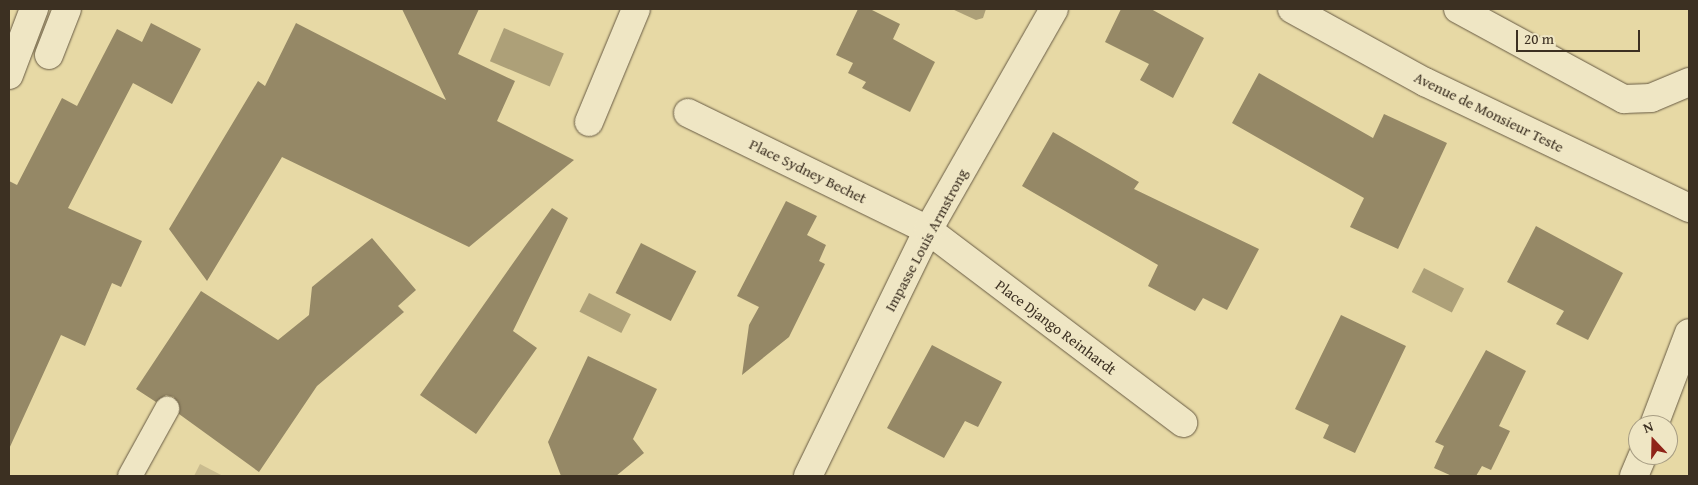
<!DOCTYPE html>
<html>
<head>
<meta charset="utf-8">
<style>
	body { margin:0 }
	#map { position:relative; width:1698px; height:485px; overflow:hidden; background:#e7d9a5; font-family:"Gentium Book Plus",serif }
	div>[style] { position:absolute }
	.green>* { inset:0; background:#cabc8f }
	.water>* { inset:0; background:#ada078; transform-origin:0 0 }
	.building>* { inset:0; background:#958866; transform-origin:0 0 }
	.roads { filter:drop-shadow(0 0 1px #675a43) drop-shadow(0 0 1px #675a43) }
	.service>* { height:24px; margin:-12px; padding:0 12px; transform-origin:12px; border-radius:12px; background:#efe6c4 }
	.pedestrian>* { height:28px; margin:-14px; padding:0 14px; transform-origin:14px; border-radius:14px; background:#efe6c4 }
	.minor>* { height:28px; margin:-14px; padding:0 14px; transform-origin:14px; border-radius:14px; background:#efe6c4 }
	.tertiary>* { height:28px; margin:-14px; padding:0 14px; transform-origin:14px; border-radius:14px; background:#efe6c4 }
	span { translate:-50% -50%; white-space:nowrap; text-align:center; line-height:1.15; -webkit-text-stroke:5px #efe6c4; paint-order:stroke }
	.street-label { font-size:15px; color:#3c3022 }
	.frame { position:absolute; inset:0; border:10px solid #3c3022; pointer-events:none }
	.north { position:absolute; left:1628px; top:415px; width:50px; height:50px; box-sizing:border-box; background:#efe6c4; border:1px solid #a79d83; border-radius:50%; rotate:339deg; font-size:14px; font-weight:700; line-height:20px; text-align:center; color:#3c3022 }
	.north::after { content:''; display:block; margin:auto; width:18px; height:22px; background:#8f2418; clip-path:polygon(50% 0,100% 100%,50% 72%,0 100%) }
	.scale { position:absolute; left:1516px; top:30px; width:124px; height:22px; box-sizing:border-box; border:2px solid #3c3022; border-top:0; padding-left:6px; font-size:15px; line-height:18px; white-space:nowrap; color:#3c3022; -webkit-text-stroke:4px #efe6c4; paint-order:stroke }
</style>
</head>
<body>
<div id="map">
	<div class="green">
		<i style="clip-path:polygon(200px 464px,223px 476px,194px 476px)"></i>
	</div>
	<div class="water">
		<i style="clip-path:polygon(952px 9px,986px 9px,983px 18px,976px 20px)"></i>
		<i style="left:504px;top:28px;width:65px;height:36px;rotate:23deg"></i>
		<i style="left:1424px;top:268px;width:45px;height:27px;rotate:27deg"></i>
		<i style="left:589px;top:293px;width:47px;height:21px;rotate:27deg"></i>
	</div>
	<div class="building">
		<i style="clip-path:polygon(402px 9px,479px 9px,458px 54px,515px 81px,497px 121px,574px 160px,469px 247px,282px 157px,207px 281px,169px 229px,258px 81px,265px 86px,296px 23px,446px 100px)"></i>
		<i style="clip-path:polygon(858px 9px,870px 9px,900px 24px,893px 39px,935px 62px,910px 112px,862px 88px,866px 82px,848px 73px,853px 63px,836px 55px)"></i>
		<i style="clip-path:polygon(1121px 9px,1151px 9px,1204px 38px,1173px 98px,1140px 80px,1149px 64px,1105px 42px)"></i>
		<i style="clip-path:polygon(151px 23px,201px 49px,172px 104px,133px 83px,68px 208px,142px 241px,121px 287px,112px 283px,85px 346px,61px 335px,9px 449px,9px 181px,17px 185px,62px 98px,77px 106px,117px 29px,142px 42px)"></i>
		<i style="clip-path:polygon(1259px 73px,1373px 138px,1384px 114px,1447px 143px,1398px 249px,1350px 227px,1364px 198px,1232px 123px)"></i>
		<i style="clip-path:polygon(1053px 132px,1139px 182px,1134px 189px,1259px 249px,1227px 310px,1203px 298px,1195px 311px,1148px 286px,1158px 265px,1022px 186px)"></i>
		<i style="clip-path:polygon(786px 201px,817px 216px,807px 235px,826px 245px,819px 261px,825px 264px,789px 337px,742px 375px,749px 325px,759px 307px,737px 296px)"></i>
		<i style="clip-path:polygon(552px 208px,568px 218px,513px 331px,537px 348px,476px 434px,420px 395px)"></i>
		<i style="clip-path:polygon(1536px 226px,1623px 273px,1588px 340px,1556px 324px,1564px 311px,1507px 282px)"></i>
		<i style="clip-path:polygon(372px 238px,416px 290px,398px 306px,404px 312px,317px 386px,259px 472px,179px 414px,174px 397px,166px 395px,156px 402px,136px 389px,201px 291px,278px 340px,309px 315px,312px 287px)"></i>
		<i style="left:641px;top:243px;width:62px;height:56px;rotate:27deg"></i>
		<i style="clip-path:polygon(1341px 315px,1406px 346px,1355px 453px,1323px 438px,1329px 425px,1295px 409px)"></i>
		<i style="clip-path:polygon(932px 345px,1002px 382px,978px 427px,965px 421px,944px 458px,887px 428px)"></i>
		<i style="clip-path:polygon(1486px 350px,1526px 371px,1499px 426px,1510px 431px,1491px 470px,1482px 466px,1476px 476px,1452px 476px,1434px 468px,1444px 446px,1435px 442px)"></i>
		<i style="clip-path:polygon(588px 356px,657px 389px,633px 439px,644px 453px,616px 476px,561px 476px,548px 442px)"></i>
	</div>
	<div class="roads">
		<div class="service">
			<i style="left:130px;top:476px;width:77px;rotate:-61.1deg"></i>
		</div>
		<div class="pedestrian">
			<i style="left:9px;top:75px;width:71px;rotate:-69.3deg"></i>
		</div>
		<div class="minor">
			<i style="left:1292px;top:9px;width:152px;rotate:28.8deg"></i>
			<i style="left:1425px;top:82px;width:293px;rotate:25.5deg"></i>
			<i style="left:1458px;top:9px;width:189px;rotate:28.5deg"></i>
			<i style="left:1624px;top:99px;width:27px;rotate:-2deg"></i>
			<i style="left:1651px;top:98px;width:41px;rotate:-22.8deg"></i>
			<i style="left:49px;top:55px;width:49px;rotate:-68.6deg"></i>
			<i style="left:688px;top:113px;width:267px;rotate:26deg"></i>
			<i style="left:928px;top:230px;width:320px;rotate:37.1deg"></i>
			<i style="left:589px;top:122px;width:122px;rotate:-67.4deg"></i>
			<i style="left:808px;top:476px;width:274px;rotate:-64deg"></i>
			<i style="left:928px;top:230px;width:254px;rotate:-60.3deg"></i>
		</div>
		<div class="tertiary">
			<i style="left:1654px;top:425px;width:98px;rotate:-69.2deg"></i>
			<i style="left:1634px;top:476px;width:23px;rotate:-67deg"></i>
		</div>
	</div>
	<div class="street-label">
		<span style="left:1489px;top:112px;rotate:26deg">Avenue de Monsieur Teste</span>
		<span style="left:808px;top:171px;rotate:26deg">Place Sydney Bechet</span>
		<span style="left:926px;top:240px;rotate:-62deg">Impasse Louis Armstrong</span>
		<span style="left:1056px;top:327px;rotate:37deg">Place Django Reinhardt</span>
	</div>
	<div class="frame"></div>
	<div class="north">N</div>
	<div class="scale">20 m</div>
</div>
</body>
</html>
